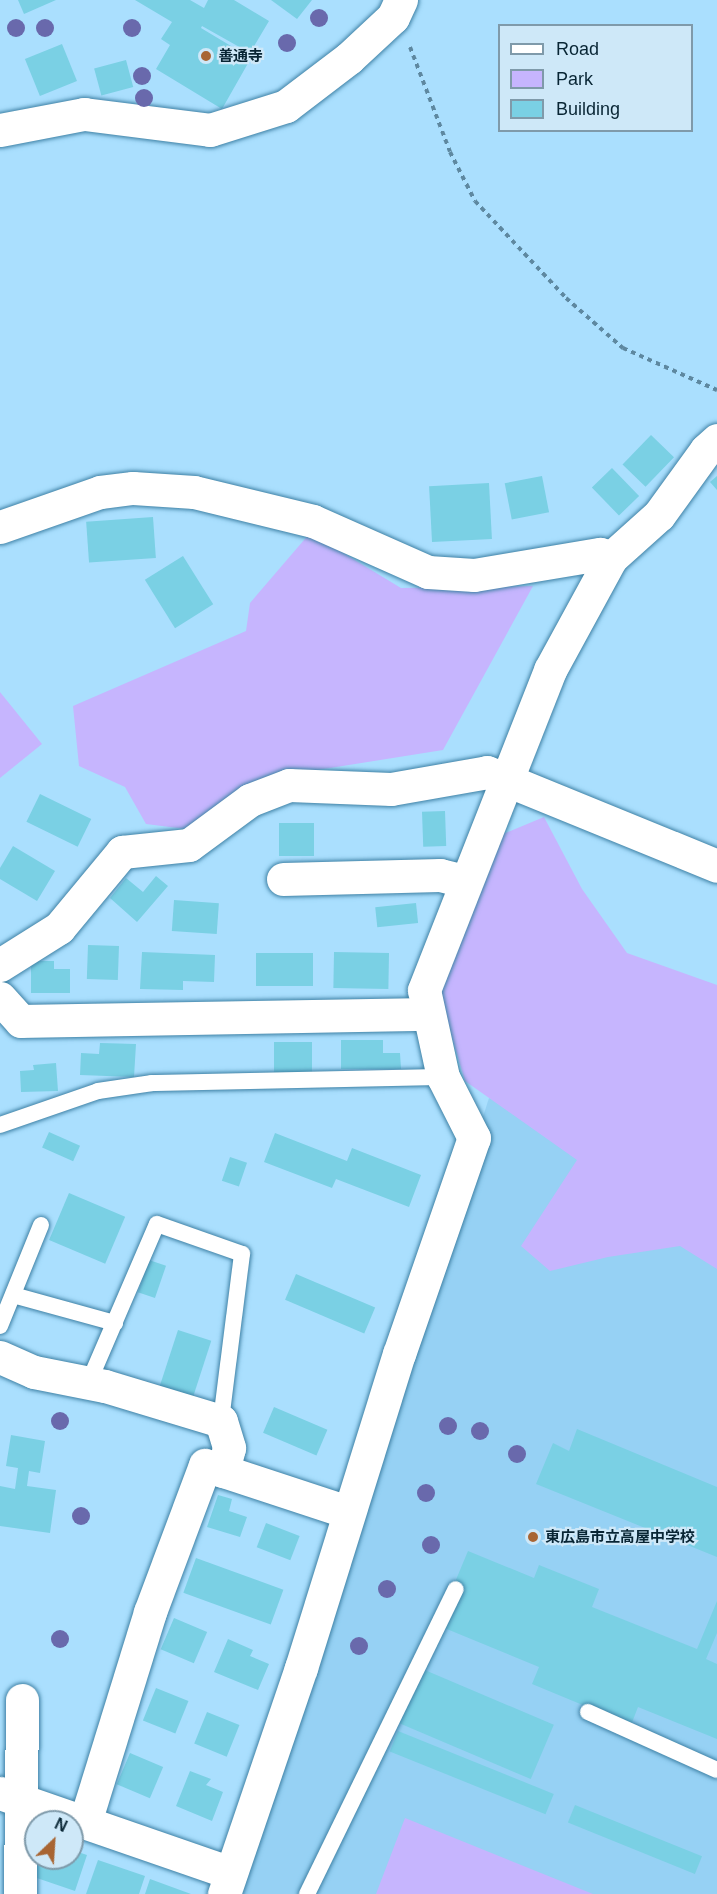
<!DOCTYPE html>
<html>
<head>
<meta charset="utf-8">
<style>
	body { margin:0 }
	#map { position:relative; width:717px; height:1894px; overflow:hidden; background:#aadffe; font-family:Arial,"Noto Sans JP",sans-serif }
	div>[style] { position:absolute }
	.built>* { inset:0; background:#96d1f4 }
	.green>* { inset:0; background:#c6b5fe }
	.building>* { inset:0; background:#7ad0e4; transform-origin:0 0 }
	.path>* { height:4px; margin-top:-2px; transform-origin:0; background:repeating-linear-gradient(90deg,#5e88a0 0 4.5px,transparent 0 9px) }
	.roads { filter:drop-shadow(0 0 2px #3e81a5) drop-shadow(0 0 2px #3e81a5) }
	.lane>* { height:16px; margin:-8px; padding:0 8px; transform-origin:8px; border-radius:8px; background:#fff }
	.street>* { height:33px; margin:-16.5px; padding:0 16.5px; transform-origin:16.5px; border-radius:16.5px; background:#fff }
	.trees>* { width:18px; height:18px; margin:-9px; border-radius:50%; background:#6969ac }
	.dots>* { width:16px; height:16px; translate:-50% -50%; box-sizing:border-box; border:3px solid #cee8f8; border-radius:50% }
	span { translate:-50% -50%; white-space:nowrap; text-align:center; line-height:1.15; -webkit-text-stroke:4.5px #cee8f8; paint-order:stroke }
	.poi-label { font-size:15px; color:#082534; font-weight:700 }
	.left { translate:0 -50%; text-align:left }
	.legend { position:absolute; left:498px; top:24px; width:195px; height:108px; box-sizing:border-box; background:#cee8f8; border:2px solid #7f9aaa; margin:0; padding:8px 10px; list-style:none; font-size:18px; color:#082534 }
	.legend li { display:flex; align-items:center; gap:12px; height:30px }
	.legend b { width:30px; border:2px solid #7f9aaa }
	.north { position:absolute; left:24px; top:1810px; width:60px; height:60px; box-sizing:border-box; background:#cee8f8; border:2px solid #7f9aaa; border-radius:50%; rotate:25deg; font-size:16px; font-weight:700; line-height:24px; text-align:center; color:#082534 }
	.north::after { content:''; display:block; margin:auto; width:21px; height:27px; background:#a86533; clip-path:polygon(50% 0,100% 100%,50% 72%,0 100%) }
</style>
</head>
<body>
<div id="map">
	<div class="built">
		<i style="clip-path:polygon(489px 1098px,717px 1180px,717px 1894px,234px 1894px)"></i>
	</div>
	<div class="green">
		<i style="clip-path:polygon(310px 533px,401px 588px,533px 586px,443px 750px,286px 775px,194px 830px,146px 824px,125px 787px,79px 766px,73px 706px,246px 631px,250px 603px)"></i>
		<i style="clip-path:polygon(0 692px,42px 744px,0 778px)"></i>
		<i style="clip-path:polygon(544px 817px,582px 889px,627px 953px,717px 985px,717px 1269px,680px 1246px,608px 1257px,550px 1271px,521px 1246px,577px 1160px,465px 1081px,439px 994px,503px 834px)"></i>
		<i style="clip-path:polygon(405px 1818px,593px 1894px,376px 1894px)"></i>
	</div>
	<div class="building">
		<i style="clip-path:polygon(18px 0,56px 0,24px 14px)"></i>
		<i style="clip-path:polygon(135px 0,190px 0,204px 8px,208px 0,234px 0,269px 21px,250px 53px,202px 26px,201px 28px,251px 58px,222px 109px,156px 69px,170px 45px,161px 39px,172px 22px)"></i>
		<i style="clip-path:polygon(271px 0,312px 0,297px 19px)"></i>
		<i style="left:62px;top:44px;width:40px;height:40px;rotate:68deg"></i>
		<i style="left:126px;top:60px;width:28px;height:33px;rotate:75deg"></i>
		<i style="left:651px;top:435px;width:32px;height:41px;rotate:44deg"></i>
		<i style="left:612px;top:468px;width:39px;height:28px;rotate:46deg"></i>
		<i style="left:542px;top:476px;width:37px;height:38px;rotate:79deg"></i>
		<i style="clip-path:polygon(717px 476px,717px 490px,710px 482px)"></i>
		<i style="left:489px;top:483px;width:56px;height:60px;rotate:87deg"></i>
		<i style="left:153px;top:517px;width:41px;height:67px;rotate:86deg"></i>
		<i style="left:183px;top:556px;width:57px;height:45px;rotate:58deg"></i>
		<i style="left:40px;top:794px;width:57px;height:31px;rotate:26deg"></i>
		<i style="left:445px;top:811px;width:35px;height:23px;rotate:88deg"></i>
		<i style="left:279px;top:823px;width:35px;height:33px"></i>
		<i style="clip-path:polygon(13px 846px,55px 871px,37px 901px,0 879px,0 868px)"></i>
		<i style="clip-path:polygon(156px 876px,168px 886px,137px 922px,110px 898px,126px 878px,143px 892px)"></i>
		<i style="left:174px;top:900px;width:45px;height:31px;rotate:4deg"></i>
		<i style="left:416px;top:903px;width:20px;height:41px;rotate:84deg"></i>
		<i style="left:88px;top:945px;width:31px;height:34px;rotate:2deg"></i>
		<i style="clip-path:polygon(142px 952px,215px 955px,214px 982px,183px 981px,183px 990px,140px 989px)"></i>
		<i style="left:334px;top:952px;width:55px;height:36px;rotate:1deg"></i>
		<i style="left:256px;top:953px;width:57px;height:33px"></i>
		<i style="clip-path:polygon(31px 961px,54px 961px,54px 969px,70px 969px,70px 993px,31px 993px)"></i>
		<i style="clip-path:polygon(341px 1040px,383px 1040px,383px 1053px,400px 1053px,401px 1069px,341px 1069px)"></i>
		<i style="left:274px;top:1042px;width:38px;height:31px"></i>
		<i style="clip-path:polygon(100px 1043px,136px 1044px,134px 1077px,80px 1075px,81px 1053px,99px 1054px)"></i>
		<i style="clip-path:polygon(56px 1063px,58px 1091px,21px 1092px,20px 1071px,34px 1070px,33px 1065px)"></i>
		<i style="left:49px;top:1132px;width:34px;height:17px;rotate:24deg"></i>
		<i style="clip-path:polygon(275px 1133px,347px 1161px,352px 1148px,421px 1175px,409px 1207px,336px 1179px,332px 1188px,264px 1162px)"></i>
		<i style="left:230px;top:1157px;width:18px;height:25px;rotate:19deg"></i>
		<i style="left:69px;top:1193px;width:61px;height:51px;rotate:23deg"></i>
		<i style="left:149px;top:1260px;width:18px;height:34px;rotate:19deg"></i>
		<i style="left:296px;top:1274px;width:86px;height:28px;rotate:23deg"></i>
		<i style="left:178px;top:1330px;width:35px;height:64px;rotate:18deg"></i>
		<i style="left:274px;top:1407px;width:58px;height:28px;rotate:23deg"></i>
		<i style="clip-path:polygon(577px 1429px,717px 1487px,717px 1557px,536px 1484px,553px 1443px,569px 1451px)"></i>
		<i style="clip-path:polygon(11px 1435px,45px 1441px,40px 1473px,29px 1471px,27px 1486px,56px 1490px,50px 1533px,0 1526px,0 1486px,15px 1489px,18px 1468px,6px 1466px)"></i>
		<i style="clip-path:polygon(218px 1495px,232px 1499px,229px 1511px,247px 1517px,240px 1537px,207px 1527px)"></i>
		<i style="left:266px;top:1523px;width:36px;height:26px;rotate:21deg"></i>
		<i style="clip-path:polygon(468px 1551px,534px 1578px,539px 1565px,599px 1589px,592px 1607px,697px 1649px,717px 1601px,717px 1633px,706px 1659px,717px 1664px,717px 1739px,638px 1707px,631px 1725px,532px 1684px,539px 1667px,437px 1625px)"></i>
		<i style="left:196px;top:1558px;width:93px;height:37px;rotate:20deg"></i>
		<i style="left:174px;top:1618px;width:36px;height:34px;rotate:23deg"></i>
		<i style="clip-path:polygon(228px 1639px,253px 1650px,250px 1656px,269px 1664px,258px 1690px,214px 1672px)"></i>
		<i style="left:413px;top:1665px;width:153px;height:59px;rotate:23deg"></i>
		<i style="left:156px;top:1688px;width:35px;height:35px;rotate:22deg"></i>
		<i style="left:207px;top:1712px;width:35px;height:34px;rotate:22deg"></i>
		<i style="left:398px;top:1731px;width:168px;height:22px;rotate:22deg"></i>
		<i style="left:130px;top:1753px;width:36px;height:34px;rotate:23deg"></i>
		<i style="clip-path:polygon(190px 1771px,211px 1779px,206px 1785px,223px 1792px,212px 1821px,176px 1806px)"></i>
		<i style="left:575px;top:1805px;width:137px;height:19px;rotate:22deg"></i>
		<i style="clip-path:polygon(72px 1850px,87px 1855px,75px 1891px,28px 1875px,36px 1858px,72px 1858px)"></i>
		<i style="clip-path:polygon(98px 1860px,145px 1876px,139px 1894px,86px 1894px)"></i>
		<i style="clip-path:polygon(150px 1879px,191px 1894px,145px 1894px)"></i>
	</div>
	<div class="path">
		<i style="left:410px;top:47px;width:112px;rotate:69.1deg"></i>
		<i style="left:450px;top:152px;width:55px;rotate:63deg"></i>
		<i style="left:475px;top:201px;width:133px;rotate:46.8deg"></i>
		<i style="left:566px;top:298px;width:76px;rotate:41.3deg"></i>
		<i style="left:623px;top:348px;width:103px;rotate:24.1deg"></i>
	</div>
	<div class="roads">
		<div class="lane">
			<i style="left:0;top:1125px;width:104px;rotate:-19.1deg"></i>
			<i style="left:98px;top:1091px;width:55px;rotate:-8.4deg"></i>
			<i style="left:152px;top:1083px;width:291px;rotate:-1.2deg"></i>
			<i style="left:13px;top:1295px;width:106px;rotate:15.4deg"></i>
			<i style="left:0;top:1326px;width:109px;rotate:-67.9deg"></i>
			<i style="left:88px;top:1384px;width:174px;rotate:-66.7deg"></i>
			<i style="left:157px;top:1224px;width:90px;rotate:19.4deg"></i>
			<i style="left:242px;top:1254px;width:168px;rotate:97.2deg"></i>
			<i style="left:588px;top:1712px;width:141px;rotate:24.2deg"></i>
			<i style="left:307px;top:1894px;width:339px;rotate:-64deg"></i>
		</div>
		<div class="street">
			<i style="left:0;top:130px;width:86px;rotate:-10.8deg"></i>
			<i style="left:84px;top:114px;width:127px;rotate:7.2deg"></i>
			<i style="left:210px;top:130px;width:80px;rotate:-17.5deg"></i>
			<i style="left:286px;top:106px;width:79px;rotate:-37.3deg"></i>
			<i style="left:349px;top:58px;width:60px;rotate:-43deg"></i>
			<i style="left:393px;top:17px;width:19px;rotate:-65deg"></i>
			<i style="left:0;top:527px;width:106px;rotate:-19.3deg"></i>
			<i style="left:100px;top:492px;width:33px;rotate:-7deg"></i>
			<i style="left:133px;top:488px;width:61px;rotate:3.8deg"></i>
			<i style="left:194px;top:492px;width:122px;rotate:13.7deg"></i>
			<i style="left:313px;top:521px;width:126px;rotate:23.9deg"></i>
			<i style="left:428px;top:572px;width:46px;rotate:3.7deg"></i>
			<i style="left:474px;top:575px;width:128px;rotate:-9.5deg"></i>
			<i style="left:600px;top:554px;width:12px;rotate:20deg"></i>
			<i style="left:283px;top:879px;width:157px;rotate:-1.5deg"></i>
			<i style="left:440px;top:875px;width:25px;rotate:14deg"></i>
			<i style="left:0;top:965px;width:70px;rotate:-32.1deg"></i>
			<i style="left:59px;top:928px;width:99px;rotate:-50.3deg"></i>
			<i style="left:122px;top:852px;width:67px;rotate:-6deg"></i>
			<i style="left:189px;top:845px;width:76px;rotate:-36.4deg"></i>
			<i style="left:250px;top:800px;width:42px;rotate:-21deg"></i>
			<i style="left:289px;top:785px;width:102px;rotate:2.2deg"></i>
			<i style="left:391px;top:789px;width:97px;rotate:-10deg"></i>
			<i style="left:487px;top:772px;width:248px;rotate:22.2deg"></i>
			<i style="left:0;top:998px;width:31px;rotate:48deg"></i>
			<i style="left:21px;top:1021px;width:406px;rotate:-1deg"></i>
			<i style="left:0;top:1357px;width:37px;rotate:24deg"></i>
			<i style="left:34px;top:1372px;width:72px;rotate:11.2deg"></i>
			<i style="left:105px;top:1386px;width:121px;rotate:16.8deg"></i>
			<i style="left:221px;top:1421px;width:28px;rotate:73deg"></i>
			<i style="left:229px;top:1448px;width:24px;rotate:105deg"></i>
			<i style="left:0;top:1793px;width:244px;rotate:19.1deg"></i>
			<i style="left:85px;top:1822px;width:220px;rotate:-72.8deg"></i>
			<i style="left:150px;top:1612px;width:157px;rotate:-69.5deg"></i>
			<i style="left:205px;top:1465px;width:151px;rotate:18.2deg"></i>
			<i style="left:20px;top:1894px;width:194px;rotate:-89.4deg"></i>
			<i style="left:224px;top:1894px;width:239px;rotate:-71.2deg"></i>
			<i style="left:301px;top:1668px;width:329px;rotate:-72.7deg"></i>
			<i style="left:399px;top:1354px;width:229px;rotate:-70.9deg"></i>
			<i style="left:474px;top:1138px;width:68px;rotate:-116.9deg"></i>
			<i style="left:443px;top:1077px;width:89px;rotate:-102.3deg"></i>
			<i style="left:424px;top:990px;width:344px;rotate:-68.5deg"></i>
			<i style="left:550px;top:670px;width:128px;rotate:-61.4deg"></i>
			<i style="left:611px;top:558px;width:64px;rotate:-41.9deg"></i>
			<i style="left:659px;top:515px;width:80px;rotate:-54.1deg"></i>
			<i style="left:706px;top:450px;width:15px;rotate:-42deg"></i>
		</div>
	</div>
	<div class="trees">
		<i style="left:319px;top:18px"></i>
		<i style="left:16px;top:28px"></i>
		<i style="left:45px;top:28px"></i>
		<i style="left:132px;top:28px"></i>
		<i style="left:287px;top:43px"></i>
		<i style="left:142px;top:76px"></i>
		<i style="left:144px;top:98px"></i>
		<i style="left:60px;top:1421px"></i>
		<i style="left:448px;top:1426px"></i>
		<i style="left:480px;top:1431px"></i>
		<i style="left:517px;top:1454px"></i>
		<i style="left:426px;top:1493px"></i>
		<i style="left:81px;top:1516px"></i>
		<i style="left:431px;top:1545px"></i>
		<i style="left:387px;top:1589px"></i>
		<i style="left:60px;top:1639px"></i>
		<i style="left:359px;top:1646px"></i>
	</div>
	<div class="dots">
		<i style="left:206px;top:56px;background:#a86533"></i>
		<i style="left:533px;top:1537px;background:#a86533"></i>
	</div>
	<div class="poi-label">
		<span class="left" style="left:218px;top:56px">善通寺</span>
		<span class="left" style="left:545px;top:1537px">東広島市立高屋中学校</span>
	</div>
	<ul class="legend">
	<li><b style="height:8px;background:#fff"></b>Road</li>
	<li><b style="height:16px;background:#c6b5fe"></b>Park</li>
	<li><b style="height:16px;background:#7ad0e4"></b>Building</li>
	</ul>
	<div class="north">N</div>
</div>
</body>
</html>
